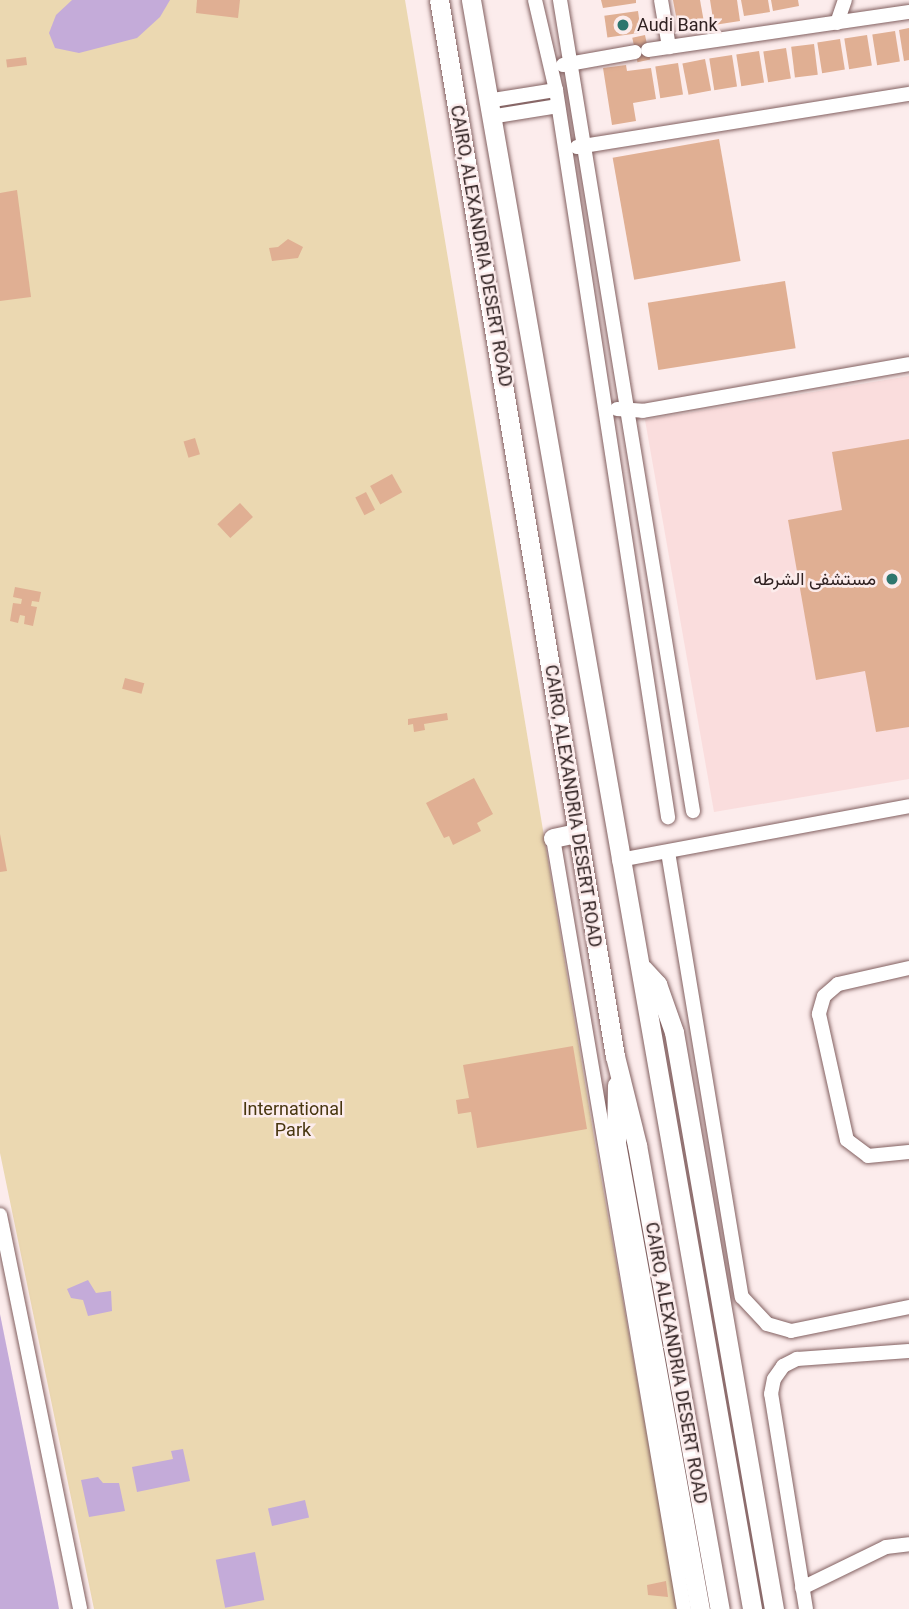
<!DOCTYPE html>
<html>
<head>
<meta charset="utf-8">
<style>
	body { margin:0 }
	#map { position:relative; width:909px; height:1609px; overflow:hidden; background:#fcecec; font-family:Roboto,Vazirmatn,sans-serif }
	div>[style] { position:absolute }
	.built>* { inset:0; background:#fadddd }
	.green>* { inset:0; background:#ebd8b1 }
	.water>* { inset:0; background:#c4abd9; transform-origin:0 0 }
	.building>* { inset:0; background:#e0af93; transform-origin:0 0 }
	.roads { filter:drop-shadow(0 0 2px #826060) drop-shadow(0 0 2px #826060) }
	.minor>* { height:14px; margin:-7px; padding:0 7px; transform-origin:7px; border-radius:7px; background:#fff }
	.highway>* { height:19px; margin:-9.5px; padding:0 9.5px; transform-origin:9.5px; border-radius:9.5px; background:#fff }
	.dots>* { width:19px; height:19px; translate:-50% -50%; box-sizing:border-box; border:4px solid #fcecec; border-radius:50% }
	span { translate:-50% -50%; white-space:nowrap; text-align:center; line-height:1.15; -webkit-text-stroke:5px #fcecec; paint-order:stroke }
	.poi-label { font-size:18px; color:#302222 }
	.left { translate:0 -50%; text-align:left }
	.right { translate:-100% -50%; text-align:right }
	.street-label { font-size:18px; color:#302222 }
	.park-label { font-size:18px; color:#48360f }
</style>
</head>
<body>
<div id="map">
	<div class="built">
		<i style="clip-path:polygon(909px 376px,909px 779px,714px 812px,645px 420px)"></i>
	</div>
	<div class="green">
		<i style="clip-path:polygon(0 0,405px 0,596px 1149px,678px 1609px,94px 1609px,0 1153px)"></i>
	</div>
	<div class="water">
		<i style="clip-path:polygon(72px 0,170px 0,160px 17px,137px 38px,79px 53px,55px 48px,49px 33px,56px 15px)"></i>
		<i style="clip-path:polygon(88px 1280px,96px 1293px,111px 1291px,112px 1311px,88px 1316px,83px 1300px,71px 1298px,67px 1289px)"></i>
		<i style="clip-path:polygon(0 1314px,55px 1587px,59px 1609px,0 1609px)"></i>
		<i style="clip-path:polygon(183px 1449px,190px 1481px,137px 1492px,132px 1467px,173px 1459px,171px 1451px)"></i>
		<i style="clip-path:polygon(98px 1477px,103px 1483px,119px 1483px,125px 1511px,89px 1517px,81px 1480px)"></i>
		<i style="left:305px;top:1500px;width:18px;height:38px;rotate:77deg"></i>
		<i style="left:255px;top:1552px;width:49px;height:40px;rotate:79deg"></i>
	</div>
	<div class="building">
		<i style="clip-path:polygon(197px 0,240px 0,238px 18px,196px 13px)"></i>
		<i style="clip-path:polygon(601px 0,636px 0,636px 3px,603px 8px)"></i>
		<i style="clip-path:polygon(673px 0,700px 0,705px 28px,679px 32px)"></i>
		<i style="clip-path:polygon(710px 0,737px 0,740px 21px,714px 25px)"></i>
		<i style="clip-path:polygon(741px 0,768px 0,770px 12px,744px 16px)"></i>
		<i style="clip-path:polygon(771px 0,798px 0,799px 6px,773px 11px)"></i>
		<i style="left:638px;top:11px;width:22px;height:34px;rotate:82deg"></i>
		<i style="clip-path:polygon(909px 28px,909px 60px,904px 61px,899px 30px)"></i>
		<i style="left:895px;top:31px;width:31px;height:23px;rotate:81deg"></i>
		<i style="left:645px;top:35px;width:25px;height:13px;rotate:78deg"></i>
		<i style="left:867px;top:35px;width:31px;height:23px;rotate:81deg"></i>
		<i style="left:840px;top:39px;width:31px;height:23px;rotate:81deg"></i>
		<i style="left:814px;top:44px;width:31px;height:23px;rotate:83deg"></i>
		<i style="left:786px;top:48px;width:31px;height:23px;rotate:81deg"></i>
		<i style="left:759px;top:51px;width:32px;height:23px;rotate:81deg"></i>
		<i style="left:732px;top:55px;width:32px;height:23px;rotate:81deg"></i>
		<i style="left:26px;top:57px;width:8px;height:20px;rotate:83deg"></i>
		<i style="left:705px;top:59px;width:32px;height:23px;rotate:79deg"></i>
		<i style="left:678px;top:63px;width:32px;height:23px;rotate:81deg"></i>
		<i style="clip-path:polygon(626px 65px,627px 71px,651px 68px,656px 99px,633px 103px,636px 121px,612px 125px,603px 68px)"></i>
		<i style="left:719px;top:139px;width:124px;height:108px;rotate:80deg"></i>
		<i style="clip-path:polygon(17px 190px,31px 297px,0 301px,0 193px)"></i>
		<i style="clip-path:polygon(288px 239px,303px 247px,298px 258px,272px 261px,269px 248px,278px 247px)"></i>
		<i style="left:785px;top:281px;width:68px;height:139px;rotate:81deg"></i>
		<i style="left:195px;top:438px;width:17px;height:12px;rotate:73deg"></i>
		<i style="clip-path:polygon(909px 439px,909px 727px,876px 732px,865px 671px,816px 680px,788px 520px,842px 510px,832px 452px)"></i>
		<i style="left:392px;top:474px;width:21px;height:25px;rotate:61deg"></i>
		<i style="left:366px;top:492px;width:20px;height:12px;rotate:63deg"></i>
		<i style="left:240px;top:503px;width:19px;height:31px;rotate:47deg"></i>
		<i style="clip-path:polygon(15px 587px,41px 592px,39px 602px,32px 601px,31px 606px,37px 607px,33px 626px,24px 624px,25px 616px,20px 615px,18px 623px,10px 621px,13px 603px,21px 604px,22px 599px,13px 597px)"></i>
		<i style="left:125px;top:678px;width:20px;height:11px;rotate:15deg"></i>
		<i style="clip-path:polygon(447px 713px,448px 720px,424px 724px,425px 730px,414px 732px,413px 724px,408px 725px,408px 719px)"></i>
		<i style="clip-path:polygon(474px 778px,493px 814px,477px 823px,481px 831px,453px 845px,449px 836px,444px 838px,426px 803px)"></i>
		<i style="clip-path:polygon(0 834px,7px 871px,0 872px)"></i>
		<i style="clip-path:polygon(573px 1046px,587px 1129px,477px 1148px,471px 1112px,458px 1114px,456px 1100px,469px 1098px,463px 1065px)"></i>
		<i style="clip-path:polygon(666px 1581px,668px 1597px,648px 1595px,647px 1585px)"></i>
	</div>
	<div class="roads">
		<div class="minor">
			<i style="left:535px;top:0;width:92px;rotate:76.9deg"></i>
			<i style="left:556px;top:90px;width:736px;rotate:81.24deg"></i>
			<i style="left:560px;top:0;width:822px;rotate:80.69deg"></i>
			<i style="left:661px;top:0;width:48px;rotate:80.3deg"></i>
			<i style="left:837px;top:23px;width:24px;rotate:-71deg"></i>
			<i style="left:648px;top:50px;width:264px;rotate:-8.3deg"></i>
			<i style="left:563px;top:65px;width:73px;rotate:-10.2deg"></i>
			<i style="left:487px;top:101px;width:70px;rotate:-9.1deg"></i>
			<i style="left:490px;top:117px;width:69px;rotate:-9.2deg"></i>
			<i style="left:577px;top:147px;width:336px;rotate:-9.1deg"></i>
			<i style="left:617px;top:409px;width:26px;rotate:4deg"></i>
			<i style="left:643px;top:411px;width:270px;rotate:-10deg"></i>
			<i style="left:553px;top:838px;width:782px;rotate:80.36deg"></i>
			<i style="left:668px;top:852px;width:451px;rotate:80.6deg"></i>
			<i style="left:742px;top:1297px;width:37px;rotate:47deg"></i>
			<i style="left:767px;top:1324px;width:25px;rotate:16deg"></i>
			<i style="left:791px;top:1331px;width:120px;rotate:-11.5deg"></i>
			<i style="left:619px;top:860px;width:295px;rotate:-10.5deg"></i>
			<i style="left:909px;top:968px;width:73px;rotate:167.3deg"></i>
			<i style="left:838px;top:984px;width:18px;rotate:139deg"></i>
			<i style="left:824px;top:996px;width:19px;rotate:106deg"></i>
			<i style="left:819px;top:1014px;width:129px;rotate:77.5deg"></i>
			<i style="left:847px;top:1140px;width:26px;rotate:37deg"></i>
			<i style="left:868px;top:1156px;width:41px;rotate:-5.6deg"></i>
			<i style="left:0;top:1215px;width:402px;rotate:78.5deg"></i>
			<i style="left:802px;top:1588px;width:93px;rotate:-26deg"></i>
			<i style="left:886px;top:1547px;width:23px;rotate:-7deg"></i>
			<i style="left:806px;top:1609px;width:218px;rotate:-99.2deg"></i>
			<i style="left:771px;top:1394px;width:15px;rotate:-79deg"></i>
			<i style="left:774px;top:1379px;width:16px;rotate:-55deg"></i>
			<i style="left:783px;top:1366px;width:16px;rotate:-27deg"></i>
			<i style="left:797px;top:1359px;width:112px;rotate:-4.1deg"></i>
		</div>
		<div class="highway">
			<i style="left:439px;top:0;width:1071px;rotate:80.54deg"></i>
			<i style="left:615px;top:1056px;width:92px;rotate:76.1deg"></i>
			<i style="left:637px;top:1145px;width:471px;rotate:79.9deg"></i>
			<i style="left:471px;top:0;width:1633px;rotate:80.09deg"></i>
			<i style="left:553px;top:838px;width:25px;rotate:-12deg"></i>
			<i style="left:643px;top:969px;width:21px;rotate:47deg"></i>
			<i style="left:657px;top:984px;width:51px;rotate:70.5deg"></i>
			<i style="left:674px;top:1032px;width:586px;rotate:80.17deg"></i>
			<i style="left:617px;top:1085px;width:58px;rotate:91deg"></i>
			<i style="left:616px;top:1143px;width:474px;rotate:79.8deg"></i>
		</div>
	</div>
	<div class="dots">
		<i style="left:623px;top:25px;background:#2e766e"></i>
		<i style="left:892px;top:579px;background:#2e766e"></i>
	</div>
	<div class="poi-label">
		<span class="left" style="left:637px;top:25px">Audi Bank</span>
		<span class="right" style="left:876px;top:579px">مستشفى الشرطه</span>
	</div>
	<div class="street-label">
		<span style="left:481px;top:246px;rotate:80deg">CAIRO, ALEXANDRIA DESERT ROAD</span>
		<span style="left:573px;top:806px;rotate:81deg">CAIRO, ALEXANDRIA DESERT ROAD</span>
		<span style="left:676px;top:1363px;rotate:80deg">CAIRO, ALEXANDRIA DESERT ROAD</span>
	</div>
	<div class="park-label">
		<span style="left:293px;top:1120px">International<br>Park</span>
	</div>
</div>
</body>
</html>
